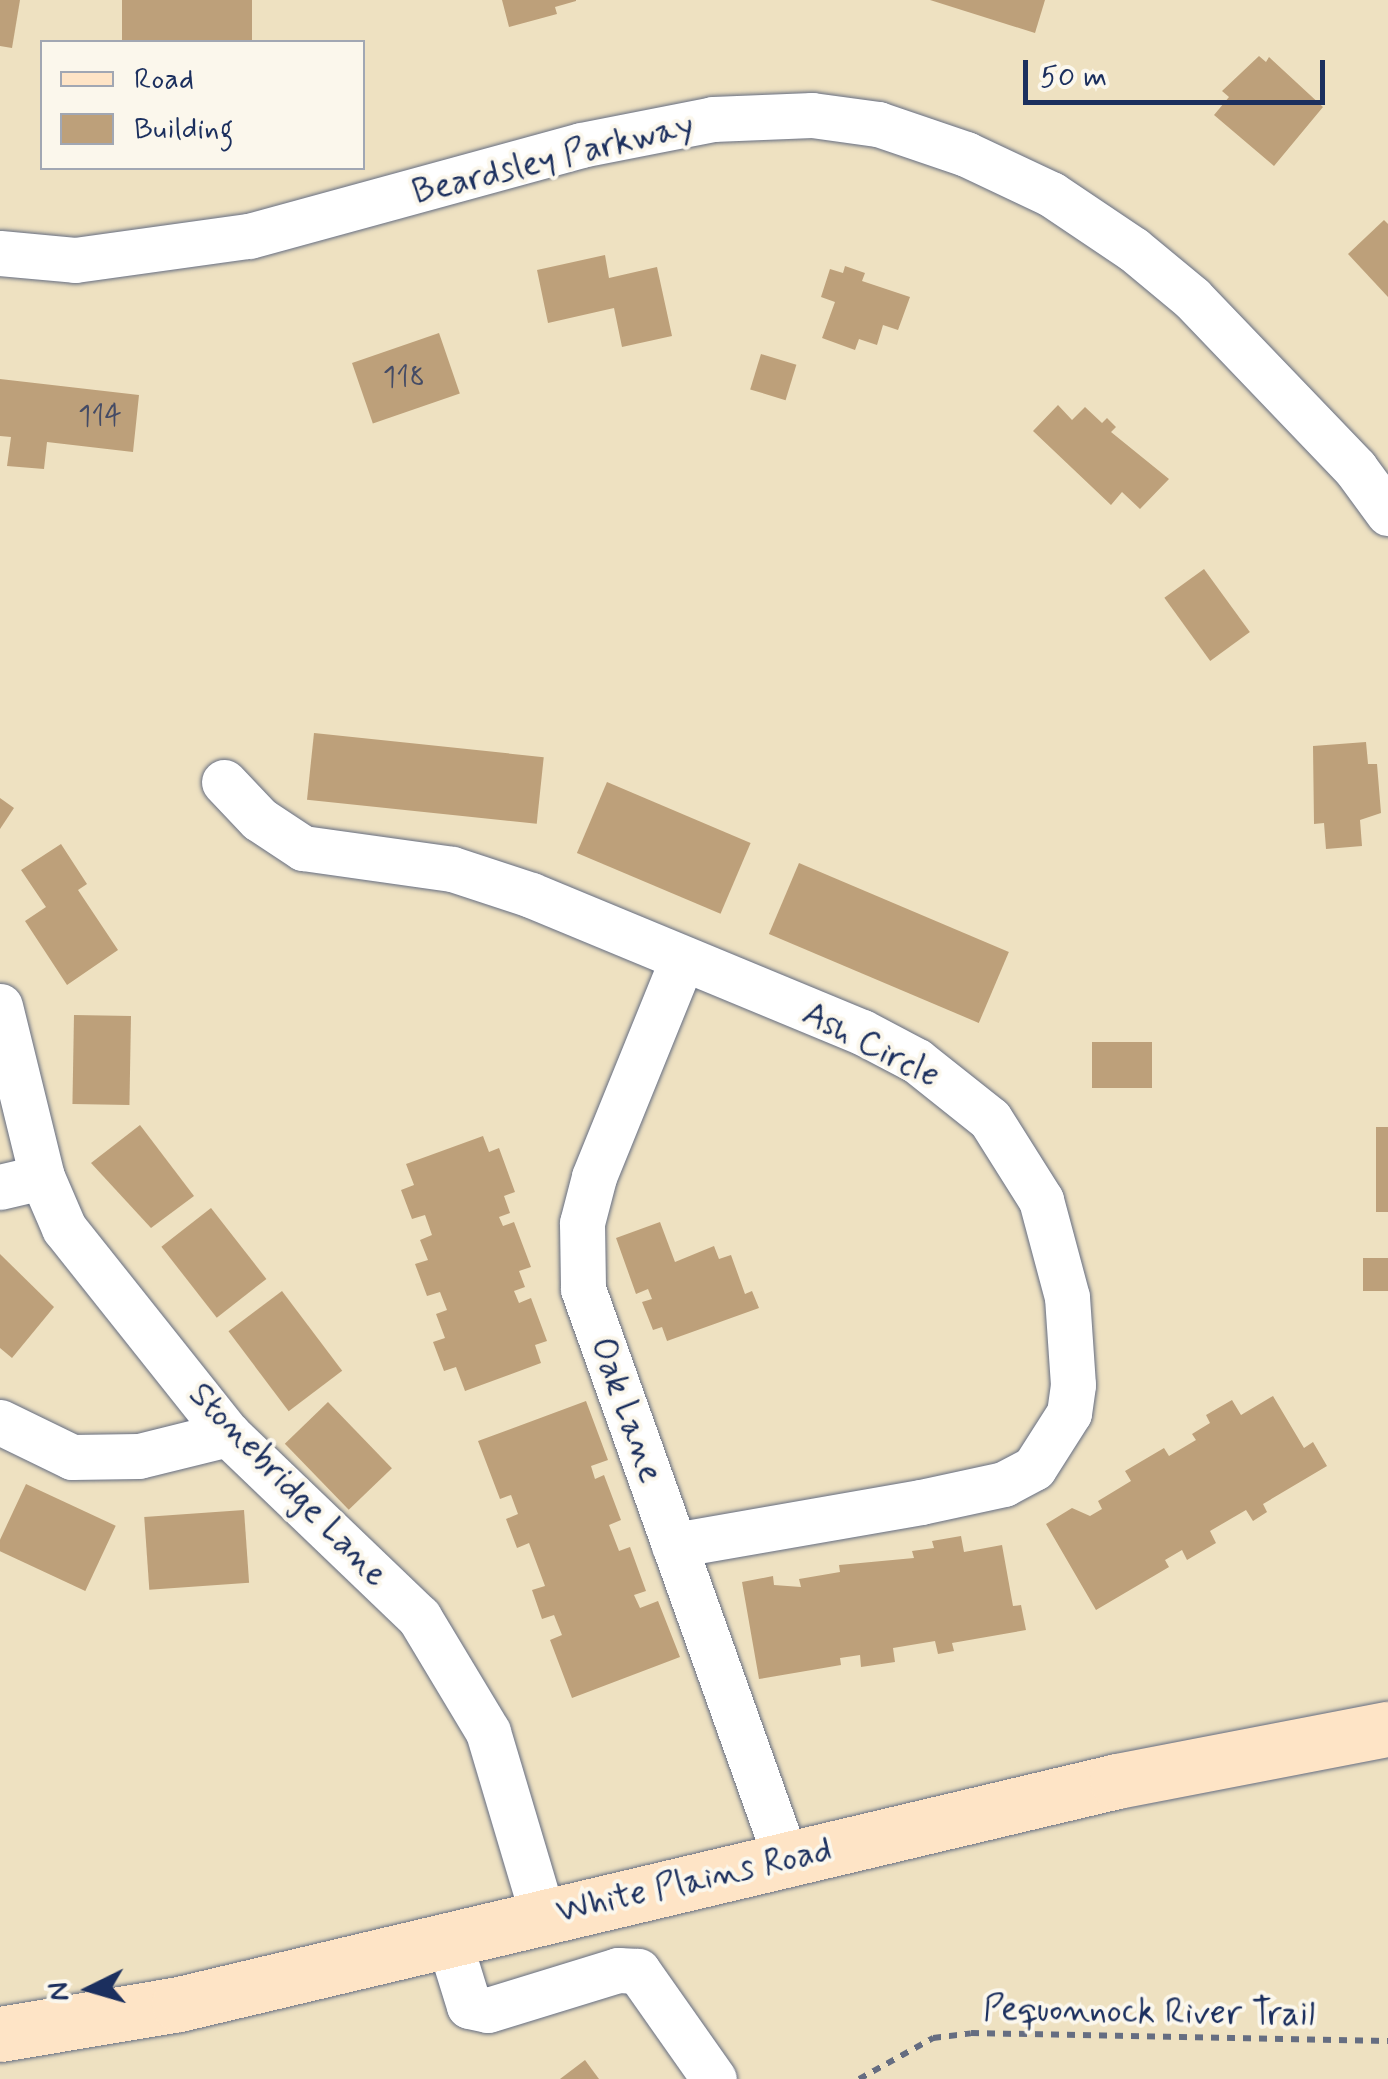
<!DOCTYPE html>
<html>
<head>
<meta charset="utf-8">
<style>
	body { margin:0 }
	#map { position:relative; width:1388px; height:2079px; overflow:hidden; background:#eee1c1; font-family:Mynerve,sans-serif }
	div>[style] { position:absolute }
	.building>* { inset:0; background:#bda07a; transform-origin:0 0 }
	.path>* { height:6px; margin-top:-3px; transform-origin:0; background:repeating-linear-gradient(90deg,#656d81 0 8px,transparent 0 16px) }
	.roads { filter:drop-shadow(0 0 2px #656d81) drop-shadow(0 0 2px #656d81) }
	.minor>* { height:45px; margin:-22.5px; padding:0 22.5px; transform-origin:22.5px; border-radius:22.5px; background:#fff }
	.secondary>* { height:55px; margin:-27.5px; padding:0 27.5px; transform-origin:27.5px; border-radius:27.5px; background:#fee4c6 }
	span { translate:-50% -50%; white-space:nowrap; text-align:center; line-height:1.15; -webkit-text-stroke:8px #fbf7ec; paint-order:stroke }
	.number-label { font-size:30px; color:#444b65 }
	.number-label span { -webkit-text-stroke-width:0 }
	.street-label { font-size:35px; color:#1b2f5e }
	.legend { position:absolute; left:40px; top:40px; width:325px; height:130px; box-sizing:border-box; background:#fbf7ec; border:2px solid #a1a7b3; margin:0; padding:12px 18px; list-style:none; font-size:30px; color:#1b2f5e }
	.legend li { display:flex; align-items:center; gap:20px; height:50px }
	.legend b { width:50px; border:2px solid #a1a7b3 }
	.north { position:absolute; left:40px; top:1939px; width:100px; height:100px; -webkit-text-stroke:8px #fbf7ec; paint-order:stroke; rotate:265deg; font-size:28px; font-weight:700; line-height:40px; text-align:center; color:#1b2f5e }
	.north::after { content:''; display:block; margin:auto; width:35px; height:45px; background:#1b2f5e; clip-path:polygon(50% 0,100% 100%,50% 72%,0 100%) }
	.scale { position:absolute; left:1023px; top:60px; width:302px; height:45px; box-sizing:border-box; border:5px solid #1b2f5e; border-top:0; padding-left:12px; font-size:30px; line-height:35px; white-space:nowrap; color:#1b2f5e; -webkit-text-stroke:8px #fbf7ec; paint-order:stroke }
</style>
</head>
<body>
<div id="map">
	<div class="building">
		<i style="clip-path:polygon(0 0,20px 0,12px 48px,0 46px)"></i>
		<i style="left:122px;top:0;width:130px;height:42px"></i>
		<i style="clip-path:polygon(502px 0,576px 0,576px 1px,555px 7px,557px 14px,509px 27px)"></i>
		<i style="clip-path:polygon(930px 0,1045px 0,1035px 33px)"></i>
		<i style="clip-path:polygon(1259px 56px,1266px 62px,1269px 57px,1323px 107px,1274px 166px,1214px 115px,1229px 97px,1222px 91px)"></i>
		<i style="clip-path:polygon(1384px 220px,1388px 224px,1388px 297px,1348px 254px)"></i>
		<i style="clip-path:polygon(605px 255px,609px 278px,657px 267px,672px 336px,622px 347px,614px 308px,548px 323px,537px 270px)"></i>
		<i style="clip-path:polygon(845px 266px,865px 273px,862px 281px,910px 297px,898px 330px,883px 325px,877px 345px,859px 339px,855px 350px,822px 338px,835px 302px,821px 297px,830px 269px,843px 273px)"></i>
		<i style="left:439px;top:333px;width:64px;height:92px;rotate:71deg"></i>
		<i style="left:761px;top:354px;width:37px;height:37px;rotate:17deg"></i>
		<i style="clip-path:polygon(0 379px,139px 395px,133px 452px,47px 442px,44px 469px,7px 466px,11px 437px,0 436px)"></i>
		<i style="clip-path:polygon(1058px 405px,1072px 420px,1085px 407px,1102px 423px,1107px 418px,1116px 427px,1111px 432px,1169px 479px,1140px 509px,1122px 492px,1111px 505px,1033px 431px)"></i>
		<i style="left:1204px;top:569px;width:78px;height:49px;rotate:54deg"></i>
		<i style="left:314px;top:733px;width:231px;height:67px;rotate:6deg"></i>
		<i style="clip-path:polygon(1366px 742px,1368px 764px,1377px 764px,1381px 813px,1360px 820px,1362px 846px,1326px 849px,1324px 823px,1314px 824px,1313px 746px)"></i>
		<i style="left:607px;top:782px;width:156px;height:77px;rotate:23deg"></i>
		<i style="clip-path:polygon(0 798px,14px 808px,0 829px)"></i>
		<i style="clip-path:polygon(61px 844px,87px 884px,78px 890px,118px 950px,67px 985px,25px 921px,46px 907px,21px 870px)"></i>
		<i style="left:799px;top:863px;width:228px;height:77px;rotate:23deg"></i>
		<i style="left:74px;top:1015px;width:57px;height:89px;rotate:1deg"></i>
		<i style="left:1092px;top:1042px;width:60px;height:46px"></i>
		<i style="clip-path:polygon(140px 1125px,194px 1196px,151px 1228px,91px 1163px)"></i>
		<i style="left:1376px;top:1127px;width:12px;height:85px"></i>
		<i style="clip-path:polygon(483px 1136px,489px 1152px,499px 1148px,515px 1192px,504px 1196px,510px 1213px,499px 1217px,503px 1226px,514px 1222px,531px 1267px,519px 1271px,525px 1287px,514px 1291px,519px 1303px,531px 1298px,547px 1341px,535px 1345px,541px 1363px,465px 1391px,456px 1367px,444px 1371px,433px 1342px,445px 1338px,436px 1314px,447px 1310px,440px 1292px,427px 1296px,415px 1264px,428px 1260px,420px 1240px,432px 1235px,425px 1215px,412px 1219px,401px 1190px,414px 1185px,406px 1164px)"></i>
		<i style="left:211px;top:1208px;width:90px;height:63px;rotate:52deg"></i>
		<i style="clip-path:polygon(660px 1222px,675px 1262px,714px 1246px,719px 1259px,731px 1255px,745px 1294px,752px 1291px,759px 1308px,667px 1341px,662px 1327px,653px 1330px,642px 1302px,652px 1299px,648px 1289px,636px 1294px,616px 1238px)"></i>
		<i style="clip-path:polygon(0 1254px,54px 1307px,12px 1358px,0 1348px)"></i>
		<i style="left:1388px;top:1258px;width:33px;height:25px;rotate:90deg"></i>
		<i style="left:282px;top:1291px;width:100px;height:67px;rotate:53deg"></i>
		<i style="clip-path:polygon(1273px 1396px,1304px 1448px,1313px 1442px,1327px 1466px,1263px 1504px,1267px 1512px,1253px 1521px,1246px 1510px,1210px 1531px,1216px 1543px,1187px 1560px,1182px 1550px,1165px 1560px,1169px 1567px,1096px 1610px,1046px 1524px,1072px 1508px,1090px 1516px,1102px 1509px,1098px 1501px,1131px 1481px,1125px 1471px,1164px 1448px,1169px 1456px,1196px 1440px,1192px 1434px,1210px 1423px,1206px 1415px,1232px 1400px,1241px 1415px)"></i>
		<i style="clip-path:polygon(586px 1401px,608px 1460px,591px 1466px,595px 1479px,604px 1475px,621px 1520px,609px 1525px,619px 1551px,630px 1547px,646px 1591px,634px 1595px,640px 1608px,658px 1601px,680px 1657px,572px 1698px,550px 1640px,562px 1635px,554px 1615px,542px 1619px,532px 1590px,545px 1586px,529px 1543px,517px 1548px,506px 1519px,518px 1514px,511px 1495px,500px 1499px,478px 1441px)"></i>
		<i style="left:328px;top:1402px;width:92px;height:60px;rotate:46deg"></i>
		<i style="left:26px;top:1484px;width:99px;height:72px;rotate:25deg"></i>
		<i style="left:244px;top:1510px;width:73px;height:100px;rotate:86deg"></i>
		<i style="clip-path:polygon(961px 1536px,964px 1552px,1002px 1545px,1013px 1606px,1021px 1605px,1026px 1630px,952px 1643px,954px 1651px,938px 1654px,935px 1641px,893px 1648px,895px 1662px,861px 1667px,860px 1655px,840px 1658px,841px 1665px,759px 1679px,742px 1582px,773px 1576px,774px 1585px,801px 1587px,799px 1579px,840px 1572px,839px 1565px,914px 1558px,912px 1551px,934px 1548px,932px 1541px)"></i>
		<i style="clip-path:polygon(585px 2060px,599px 2079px,560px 2079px)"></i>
	</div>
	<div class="path">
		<i style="left:859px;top:2079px;width:85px;rotate:-29deg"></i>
		<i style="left:933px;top:2038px;width:38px;rotate:-7deg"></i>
		<i style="left:971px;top:2033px;width:417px;rotate:1.1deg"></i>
	</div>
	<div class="roads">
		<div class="minor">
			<i style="left:0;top:253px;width:75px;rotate:5.3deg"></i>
			<i style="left:75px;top:260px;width:176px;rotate:-7.9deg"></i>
			<i style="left:249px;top:236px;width:344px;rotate:-15.3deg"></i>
			<i style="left:581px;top:145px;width:135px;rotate:-11.1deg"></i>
			<i style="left:713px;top:119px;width:99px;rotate:-2.3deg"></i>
			<i style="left:812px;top:115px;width:67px;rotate:7.8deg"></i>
			<i style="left:878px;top:124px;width:93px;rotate:18.8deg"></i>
			<i style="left:966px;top:154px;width:94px;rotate:25.2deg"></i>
			<i style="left:1051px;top:194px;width:99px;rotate:33.9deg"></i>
			<i style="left:1133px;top:249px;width:77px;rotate:39.7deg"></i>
			<i style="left:1192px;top:298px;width:236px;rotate:46.2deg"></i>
			<i style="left:1355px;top:468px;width:56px;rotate:53.7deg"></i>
			<i style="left:224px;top:782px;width:51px;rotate:46.6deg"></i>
			<i style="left:259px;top:819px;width:53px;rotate:33.4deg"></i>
			<i style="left:303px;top:848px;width:150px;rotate:8deg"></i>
			<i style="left:452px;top:869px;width:83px;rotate:18.2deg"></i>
			<i style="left:531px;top:895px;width:358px;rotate:22.5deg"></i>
			<i style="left:862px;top:1032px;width:62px;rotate:27.8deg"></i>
			<i style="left:917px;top:1061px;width:93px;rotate:38.5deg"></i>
			<i style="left:990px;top:1119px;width:96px;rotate:57.8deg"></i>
			<i style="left:1041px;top:1200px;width:100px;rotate:75deg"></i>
			<i style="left:1067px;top:1297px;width:88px;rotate:86.1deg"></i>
			<i style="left:1073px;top:1385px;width:28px;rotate:98deg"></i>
			<i style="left:1069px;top:1413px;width:65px;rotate:122.5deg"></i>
			<i style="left:1034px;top:1468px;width:34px;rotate:152deg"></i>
			<i style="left:1004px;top:1484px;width:85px;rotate:167.8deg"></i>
			<i style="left:921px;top:1502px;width:251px;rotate:170.1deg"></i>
			<i style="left:682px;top:960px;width:234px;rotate:112.1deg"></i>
			<i style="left:594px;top:1177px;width:48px;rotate:104.6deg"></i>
			<i style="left:582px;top:1223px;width:66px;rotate:89.1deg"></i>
			<i style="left:583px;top:1289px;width:605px;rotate:70.4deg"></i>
			<i style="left:0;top:1006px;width:176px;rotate:76.2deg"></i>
			<i style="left:42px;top:1177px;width:56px;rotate:66.7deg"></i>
			<i style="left:64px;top:1228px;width:263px;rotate:51.5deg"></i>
			<i style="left:228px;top:1434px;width:265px;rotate:43.8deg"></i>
			<i style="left:419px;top:1617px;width:134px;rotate:59deg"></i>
			<i style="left:488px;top:1732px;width:192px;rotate:73.4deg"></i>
			<i style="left:0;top:1187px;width:43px;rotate:-13.4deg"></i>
			<i style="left:0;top:1422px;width:80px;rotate:25.9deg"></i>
			<i style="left:72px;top:1457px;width:67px;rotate:-0.9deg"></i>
			<i style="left:139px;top:1456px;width:92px;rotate:-13.9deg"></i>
			<i style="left:448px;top:1938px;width:71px;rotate:72.8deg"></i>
			<i style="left:469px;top:2006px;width:19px;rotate:12deg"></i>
			<i style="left:488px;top:2010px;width:136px;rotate:-17.1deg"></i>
			<i style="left:618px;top:1970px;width:20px;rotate:3deg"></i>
			<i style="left:638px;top:1971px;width:132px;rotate:54.9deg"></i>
		</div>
		<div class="secondary">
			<i style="left:0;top:2034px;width:181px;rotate:-9.5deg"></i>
			<i style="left:179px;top:2004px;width:964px;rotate:-13.37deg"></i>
			<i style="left:1117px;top:1781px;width:276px;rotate:-10.9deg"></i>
		</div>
	</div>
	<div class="number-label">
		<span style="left:404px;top:378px">118</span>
		<span style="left:100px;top:417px">114</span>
	</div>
	<div class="street-label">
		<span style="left:553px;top:159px;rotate:-14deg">Beardsley Parkway</span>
		<span style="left:871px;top:1045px;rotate:27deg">Ash Circle</span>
		<span style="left:626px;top:1410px;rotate:70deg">Oak Lane</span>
		<span style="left:288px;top:1485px;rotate:46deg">Stonebridge Lane</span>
		<span style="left:694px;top:1881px;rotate:-13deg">White Plains Road</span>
		<span style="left:1149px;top:2012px;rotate:1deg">Pequonnock River Trail</span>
	</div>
	<ul class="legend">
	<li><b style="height:12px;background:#fee4c6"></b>Road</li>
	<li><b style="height:28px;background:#bda07a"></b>Building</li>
	</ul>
	<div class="north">N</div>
	<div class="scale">50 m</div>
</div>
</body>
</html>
